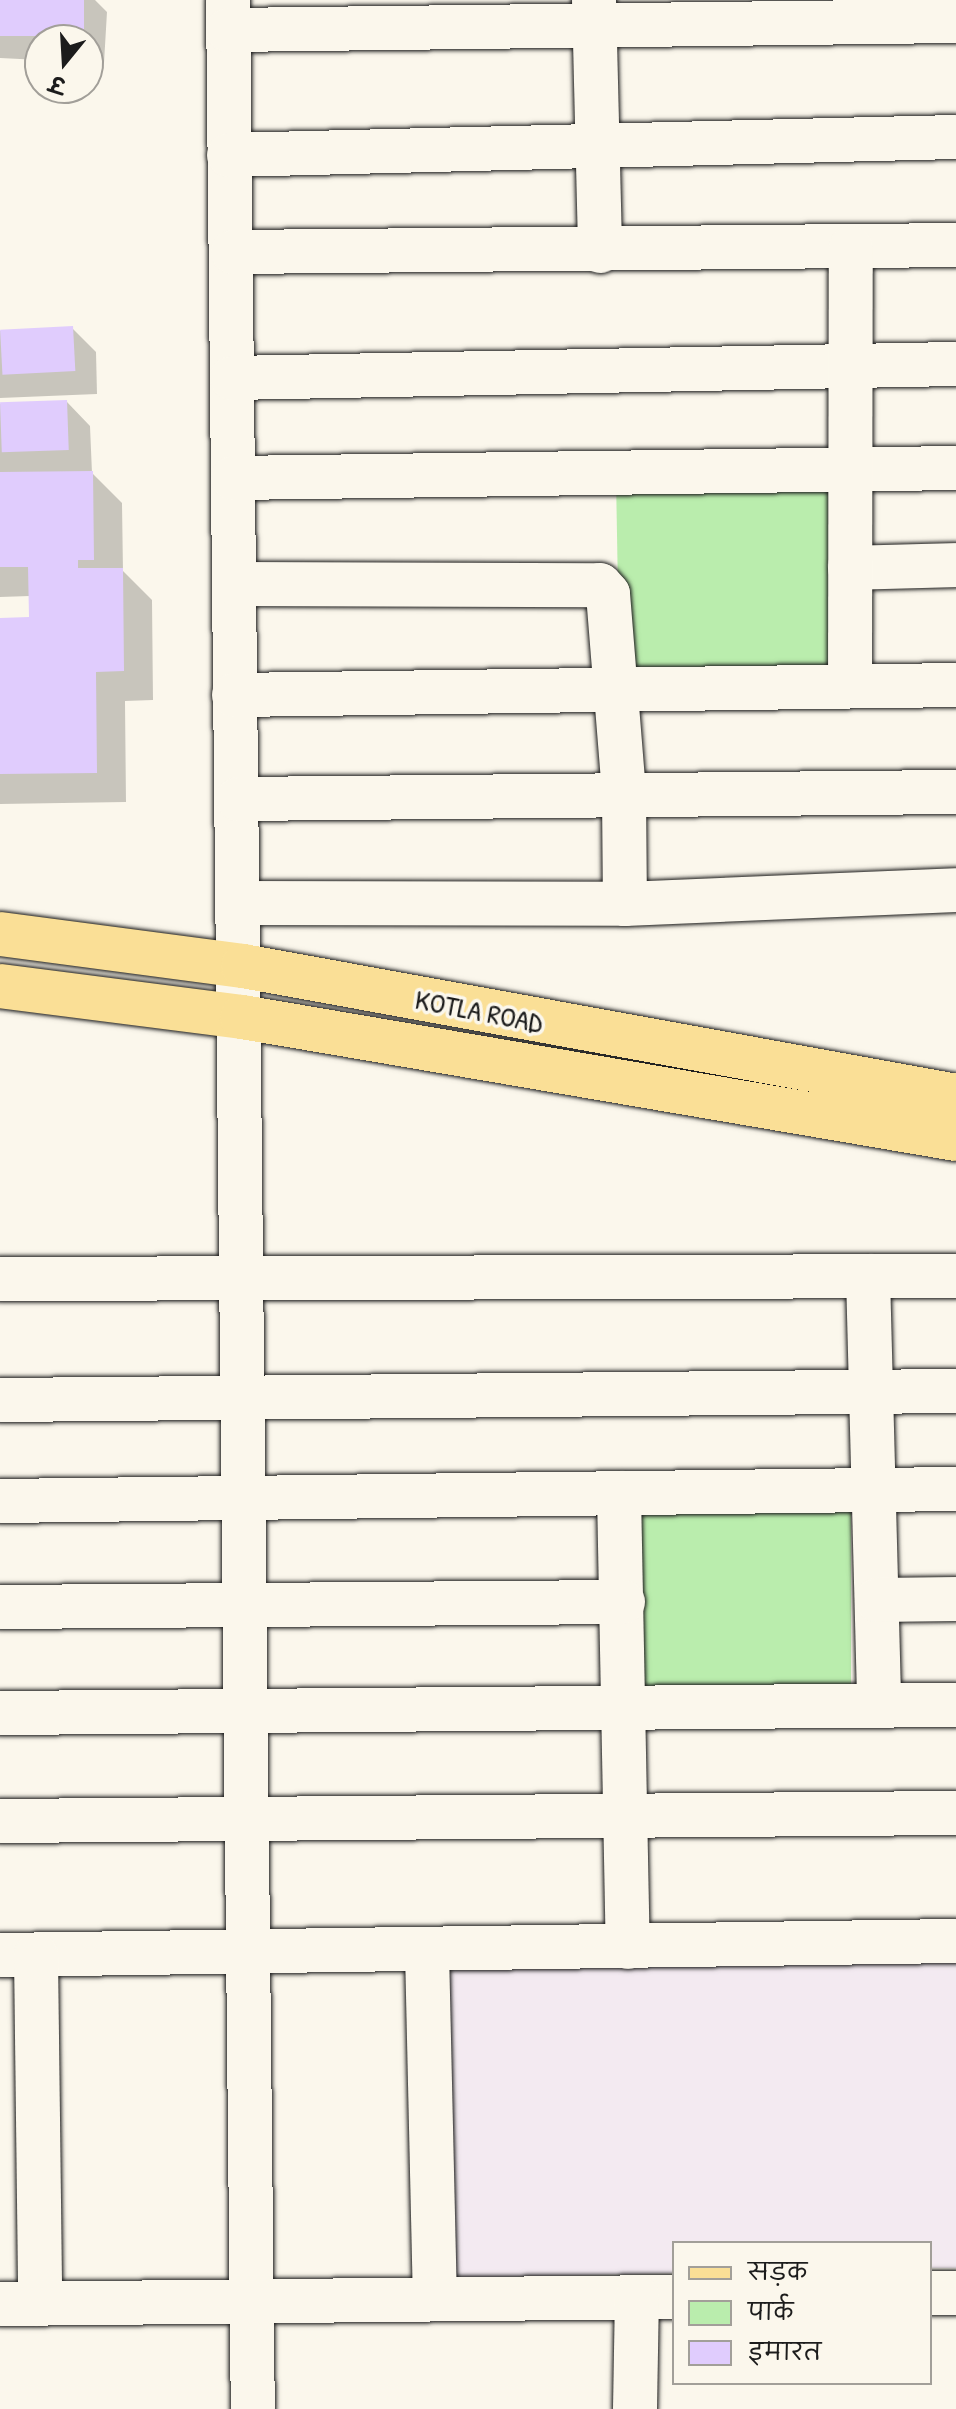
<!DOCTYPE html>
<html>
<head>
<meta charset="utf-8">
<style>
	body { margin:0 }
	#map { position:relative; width:956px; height:2409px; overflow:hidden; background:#fbf7ec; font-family:"Patrick Hand","Playpen Sans Deva",sans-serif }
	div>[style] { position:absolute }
	.built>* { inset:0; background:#f3eaf1 }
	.green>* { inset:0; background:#baedad; transform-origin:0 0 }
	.shadow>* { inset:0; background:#0003 }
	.building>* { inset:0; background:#e0ccfd; transform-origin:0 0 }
	.roads { filter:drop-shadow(0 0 2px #1c1c1c) drop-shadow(0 0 2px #1c1c1c) }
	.minor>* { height:44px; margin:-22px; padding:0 22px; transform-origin:22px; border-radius:22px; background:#fbf7ec }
	.major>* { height:44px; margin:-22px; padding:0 22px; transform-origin:22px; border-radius:22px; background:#fadf96 }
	span { translate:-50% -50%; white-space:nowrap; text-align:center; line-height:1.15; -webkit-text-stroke:7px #fbf7ec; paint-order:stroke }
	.street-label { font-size:28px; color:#1c1c1c }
	.legend { position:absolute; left:672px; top:2241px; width:260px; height:144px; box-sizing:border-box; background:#fbf7ec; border:2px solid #a29f99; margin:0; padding:10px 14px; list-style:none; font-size:24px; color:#1c1c1c }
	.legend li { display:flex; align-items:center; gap:16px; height:40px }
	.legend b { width:40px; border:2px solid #a29f99 }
	.north { position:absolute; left:24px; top:24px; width:80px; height:80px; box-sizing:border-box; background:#fbf7ec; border:2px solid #a29f99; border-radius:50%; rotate:198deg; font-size:22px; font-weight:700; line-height:32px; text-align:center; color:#1c1c1c }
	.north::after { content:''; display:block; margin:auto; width:28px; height:36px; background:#1c1c1c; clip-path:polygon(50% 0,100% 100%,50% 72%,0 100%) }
</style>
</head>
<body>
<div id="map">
	<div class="built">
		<i style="clip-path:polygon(956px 1957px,956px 2268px,930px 2268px,930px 2243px,674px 2243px,674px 2273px,455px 2278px,448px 1968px)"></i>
	</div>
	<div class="green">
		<i style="left:836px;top:475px;width:193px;height:220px;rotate:89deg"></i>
		<i style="left:851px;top:1502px;width:193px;height:221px;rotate:90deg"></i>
	</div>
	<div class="shadow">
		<i style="clip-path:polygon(0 0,95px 0,107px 12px,104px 63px,88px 62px,88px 40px,40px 40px,40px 60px,0 58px)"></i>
		<i style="clip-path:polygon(72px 328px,96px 352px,97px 394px,0 398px,0 331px)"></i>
		<i style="clip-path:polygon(67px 402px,90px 426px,92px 473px,122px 503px,123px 571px,152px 600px,153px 700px,125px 701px,126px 802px,0 804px,0 620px,31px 619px,30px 596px,0 597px,0 404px)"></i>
	</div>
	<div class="building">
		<i style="left:0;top:0;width:84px;height:36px"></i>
		<i style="left:73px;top:326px;width:45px;height:73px;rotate:87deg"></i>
		<i style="left:67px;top:400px;width:50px;height:67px;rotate:88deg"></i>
		<i style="clip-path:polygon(93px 471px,94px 560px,78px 560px,78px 568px,123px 568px,124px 671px,96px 672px,97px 773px,0 774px,0 618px,29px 617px,28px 567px,0 567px,0 472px)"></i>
	</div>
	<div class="roads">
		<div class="minor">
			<i style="left:228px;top:0;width:2409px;rotate:89.41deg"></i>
			<i style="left:594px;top:0;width:251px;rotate:88.6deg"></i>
			<i style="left:228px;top:30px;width:728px;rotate:-0.71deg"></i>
			<i style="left:229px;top:155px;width:727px;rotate:-1.42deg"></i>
			<i style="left:233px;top:252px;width:723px;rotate:-0.55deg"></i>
			<i style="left:232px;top:378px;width:724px;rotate:-1.11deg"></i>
			<i style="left:233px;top:478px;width:723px;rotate:-0.79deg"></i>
			<i style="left:850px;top:568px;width:106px;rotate:-1.6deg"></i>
			<i style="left:236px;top:584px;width:364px;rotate:0.2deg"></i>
			<i style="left:600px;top:585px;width:12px;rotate:48deg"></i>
			<i style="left:608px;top:594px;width:201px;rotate:85.4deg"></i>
			<i style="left:624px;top:794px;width:110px;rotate:89.5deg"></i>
			<i style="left:850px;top:686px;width:438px;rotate:-89.9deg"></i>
			<i style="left:234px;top:695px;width:722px;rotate:-0.79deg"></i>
			<i style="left:238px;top:799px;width:718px;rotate:-0.56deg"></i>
			<i style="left:237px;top:903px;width:388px;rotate:0.1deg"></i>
			<i style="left:625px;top:904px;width:331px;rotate:-2.4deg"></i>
			<i style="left:868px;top:1276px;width:430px;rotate:88.5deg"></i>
			<i style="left:0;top:1279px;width:956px;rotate:-0.18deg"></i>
			<i style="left:0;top:1400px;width:956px;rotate:-0.54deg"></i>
			<i style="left:619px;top:1493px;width:454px;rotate:88.9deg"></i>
			<i style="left:0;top:1501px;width:956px;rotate:-0.72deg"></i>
			<i style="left:877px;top:1600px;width:79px;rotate:-0.7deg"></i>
			<i style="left:0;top:1607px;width:623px;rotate:-0.46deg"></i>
			<i style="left:0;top:1713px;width:956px;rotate:-0.48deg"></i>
			<i style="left:0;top:1821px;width:956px;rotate:-0.48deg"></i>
			<i style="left:427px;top:1951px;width:348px;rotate:88.7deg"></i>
			<i style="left:0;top:1955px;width:956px;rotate:-0.84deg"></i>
			<i style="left:36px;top:1955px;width:349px;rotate:89.3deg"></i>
			<i style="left:930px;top:2293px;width:26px"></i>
			<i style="left:0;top:2304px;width:674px;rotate:-0.6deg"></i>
			<i style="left:635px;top:2409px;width:112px;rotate:-89deg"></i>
		</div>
		<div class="major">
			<i style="left:0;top:934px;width:245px;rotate:7.5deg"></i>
			<i style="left:243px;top:966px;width:725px;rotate:10.33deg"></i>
			<i style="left:0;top:986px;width:244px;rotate:7.3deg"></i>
			<i style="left:242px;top:1017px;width:724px;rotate:9.7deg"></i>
		</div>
	</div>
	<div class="street-label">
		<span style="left:479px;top:1011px;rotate:11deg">KOTLA ROAD</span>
	</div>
	<ul class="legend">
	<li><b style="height:10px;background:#fadf96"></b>सड़क</li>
	<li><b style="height:22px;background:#baedad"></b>पार्क</li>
	<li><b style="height:22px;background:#e0ccfd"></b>इमारत</li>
	</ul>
	<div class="north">उ</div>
</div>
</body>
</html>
